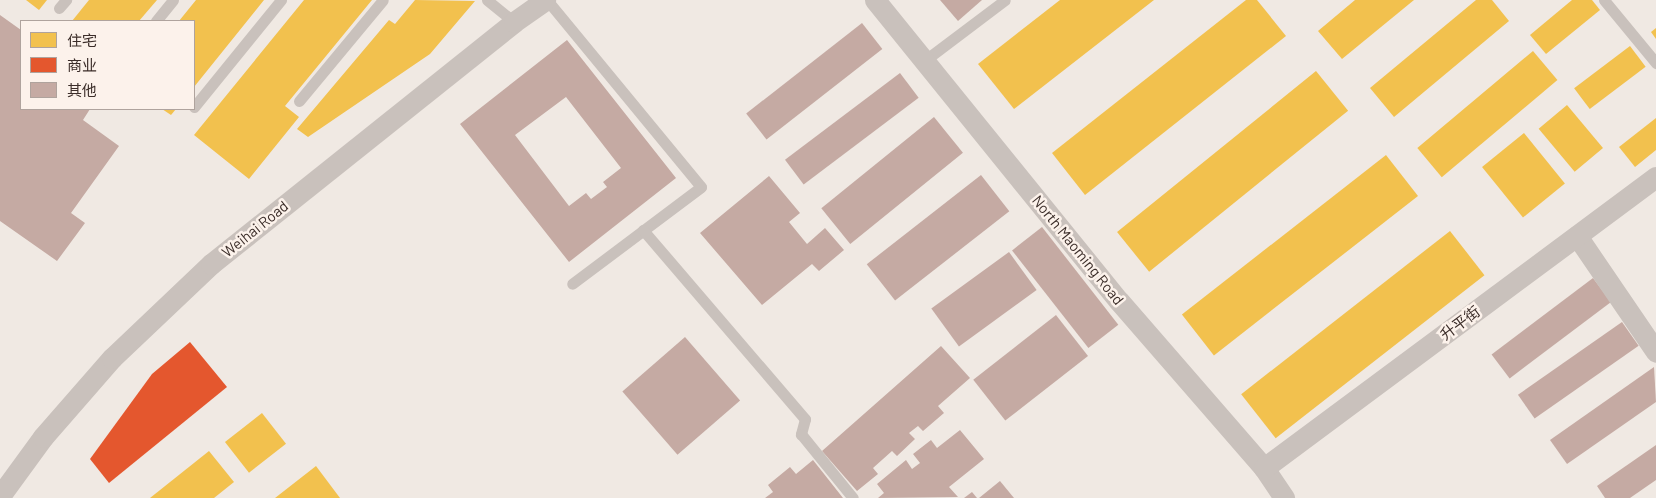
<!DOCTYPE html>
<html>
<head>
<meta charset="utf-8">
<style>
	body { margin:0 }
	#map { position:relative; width:1656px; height:498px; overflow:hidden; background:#f0e9e3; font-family:Barlow,"Noto Sans SC",sans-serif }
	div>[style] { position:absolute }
	.homes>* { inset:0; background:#f2c14e; transform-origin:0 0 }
	.shops>* { inset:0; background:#e4572e }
	.building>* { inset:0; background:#c5aaa3; transform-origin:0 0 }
	.lane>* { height:11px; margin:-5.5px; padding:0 5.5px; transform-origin:5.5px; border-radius:5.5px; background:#c9c1bc }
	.street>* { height:21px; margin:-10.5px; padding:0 10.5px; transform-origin:10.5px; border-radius:10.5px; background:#c9c1bc }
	span { translate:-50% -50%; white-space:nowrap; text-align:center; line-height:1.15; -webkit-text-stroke:5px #fcf2eb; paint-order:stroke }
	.street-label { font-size:15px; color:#3b2d29 }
	.legend { position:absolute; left:20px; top:20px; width:175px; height:90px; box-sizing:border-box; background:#fcf2eb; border:1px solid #afa39d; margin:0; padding:6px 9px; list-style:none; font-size:15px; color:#3b2d29 }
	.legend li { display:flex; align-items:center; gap:10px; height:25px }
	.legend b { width:25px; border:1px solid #afa39d }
</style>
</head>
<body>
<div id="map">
	<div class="homes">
		<i style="clip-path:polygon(26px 0,47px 0,39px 10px)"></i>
		<i style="clip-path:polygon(89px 0,157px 0,139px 21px,72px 21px)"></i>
		<i style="clip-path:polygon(196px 0,264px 0,194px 87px,194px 21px,179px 21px)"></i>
		<i style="clip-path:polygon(304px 0,372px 0,285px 106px,299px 117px,249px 179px,194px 135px)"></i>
		<i style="clip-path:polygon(415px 0,475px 1px,430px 54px,308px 137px,297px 129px,389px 20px,395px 24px)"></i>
		<i style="clip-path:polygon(1060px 0,1154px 0,1014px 109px,978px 64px)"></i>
		<i style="clip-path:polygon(1246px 0,1257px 0,1286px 36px,1085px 195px,1052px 153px)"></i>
		<i style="clip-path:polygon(1355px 0,1414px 0,1342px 59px,1318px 31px)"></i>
		<i style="clip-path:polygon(1476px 0,1492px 0,1509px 21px,1394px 117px,1370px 88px)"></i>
		<i style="clip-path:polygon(1572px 0,1592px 0,1600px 10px,1546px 54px,1530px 35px)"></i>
		<i style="clip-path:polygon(1656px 28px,1656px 39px,1651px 32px)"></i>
		<i style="left:1630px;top:46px;width:26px;height:70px;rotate:53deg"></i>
		<i style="left:1533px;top:51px;width:38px;height:151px;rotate:50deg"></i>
		<i style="left:1316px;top:71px;width:51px;height:256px;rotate:51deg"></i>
		<i style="left:1567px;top:105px;width:56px;height:37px;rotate:50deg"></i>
		<i style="clip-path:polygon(162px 109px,176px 109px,171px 115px)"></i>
		<i style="clip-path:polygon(1656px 118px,1656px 150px,1635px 167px,1619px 147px)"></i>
		<i style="left:1524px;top:133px;width:65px;height:54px;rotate:51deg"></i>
		<i style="left:1386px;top:155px;width:52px;height:259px;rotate:52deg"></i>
		<i style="left:1450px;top:231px;width:56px;height:265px;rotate:52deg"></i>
		<i style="left:262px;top:413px;width:39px;height:47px;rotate:52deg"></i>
		<i style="clip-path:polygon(209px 451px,234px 482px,214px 498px,150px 498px)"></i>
		<i style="clip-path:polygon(316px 466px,340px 498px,275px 498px)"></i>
	</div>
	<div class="shops">
		<i style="clip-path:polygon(190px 342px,227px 387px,109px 483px,90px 459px,152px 374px)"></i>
	</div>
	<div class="building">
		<i style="clip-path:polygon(940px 0,982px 0,958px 21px)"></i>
		<i style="clip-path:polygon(0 15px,21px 30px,21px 109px,90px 109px,83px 120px,119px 146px,71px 213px,85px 223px,57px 261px,0 221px)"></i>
		<i style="left:862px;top:23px;width:33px;height:147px;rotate:52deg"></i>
		<i style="clip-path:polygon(evenodd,567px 40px,676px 178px,569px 262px,460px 124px,567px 40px,566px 97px,621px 168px,603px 182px,607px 187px,591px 199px,586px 193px,569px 206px,515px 135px,566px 97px)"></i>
		<i style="left:900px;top:73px;width:31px;height:144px;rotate:53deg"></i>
		<i style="left:934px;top:117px;width:46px;height:145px;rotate:51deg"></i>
		<i style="left:981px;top:175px;width:46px;height:145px;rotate:52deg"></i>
		<i style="clip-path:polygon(769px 176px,800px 213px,789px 222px,807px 244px,825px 228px,844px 250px,819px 271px,812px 264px,762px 305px,700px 233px)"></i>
		<i style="left:1042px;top:227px;width:124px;height:38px;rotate:52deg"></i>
		<i style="left:1009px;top:252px;width:47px;height:96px;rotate:54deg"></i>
		<i style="left:1593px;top:278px;width:30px;height:127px;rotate:53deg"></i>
		<i style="left:1056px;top:315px;width:52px;height:105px;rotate:52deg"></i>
		<i style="left:1622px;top:322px;width:29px;height:127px;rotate:55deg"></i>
		<i style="left:685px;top:337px;width:84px;height:83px;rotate:49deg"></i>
		<i style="clip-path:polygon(941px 346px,970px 378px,938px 406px,944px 413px,923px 431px,918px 426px,909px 433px,915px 439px,897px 456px,892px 451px,873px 468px,878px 474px,857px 491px,822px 451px)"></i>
		<i style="clip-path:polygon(1654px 367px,1656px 402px,1567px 464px,1550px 440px)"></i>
		<i style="clip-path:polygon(960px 430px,984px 459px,949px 487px,958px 497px,878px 498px,884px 493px,877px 484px,906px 460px,912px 469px,920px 463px,913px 454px,931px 440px,937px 448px)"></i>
		<i style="clip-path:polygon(1656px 445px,1656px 480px,1630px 498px,1605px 498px,1597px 486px)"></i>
		<i style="clip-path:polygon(813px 460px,843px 498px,765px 498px,773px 492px,768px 485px,790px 467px,796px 474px)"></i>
		<i style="clip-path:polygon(1000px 481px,1014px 498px,979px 498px)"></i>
		<i style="clip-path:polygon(972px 492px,977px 498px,964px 498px)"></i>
	</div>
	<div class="lane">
		<i style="left:487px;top:0;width:35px;rotate:39deg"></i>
		<i style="left:547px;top:0;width:242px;rotate:50.5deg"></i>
		<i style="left:701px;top:187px;width:161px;rotate:143.1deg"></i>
		<i style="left:1604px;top:0;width:82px;rotate:50.5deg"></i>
		<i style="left:59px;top:8px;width:11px;rotate:-49deg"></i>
		<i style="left:156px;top:21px;width:27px;rotate:-51deg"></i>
		<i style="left:924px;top:61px;width:101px;rotate:-37deg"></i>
		<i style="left:299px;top:101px;width:131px;rotate:-50.3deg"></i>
		<i style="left:194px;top:107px;width:138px;rotate:-50.9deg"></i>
		<i style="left:643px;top:230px;width:249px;rotate:49.4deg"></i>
		<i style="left:805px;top:419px;width:16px;rotate:105deg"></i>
		<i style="left:801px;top:434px;width:82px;rotate:50.9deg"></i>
	</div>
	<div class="street">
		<i style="left:875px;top:0;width:387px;rotate:51deg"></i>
		<i style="left:1119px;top:301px;width:221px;rotate:49deg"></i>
		<i style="left:1264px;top:468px;width:36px;rotate:56deg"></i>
		<i style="left:1577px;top:236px;width:140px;rotate:55.7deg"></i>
		<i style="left:1264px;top:468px;width:488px;rotate:-36.6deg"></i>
		<i style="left:0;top:496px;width:73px;rotate:-53.9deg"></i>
		<i style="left:43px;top:437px;width:105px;rotate:-48.9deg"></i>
		<i style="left:112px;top:358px;width:137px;rotate:-43.5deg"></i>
		<i style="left:211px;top:264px;width:388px;rotate:-38.6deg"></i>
		<i style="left:514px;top:22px;width:38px;rotate:-35deg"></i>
	</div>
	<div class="street-label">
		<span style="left:255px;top:229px;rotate:-39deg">Weihai Road</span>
		<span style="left:1078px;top:250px;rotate:51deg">North Maoming Road</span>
		<span style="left:1460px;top:323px;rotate:-37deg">升平街</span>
	</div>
	<ul class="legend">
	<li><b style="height:14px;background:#f2c14e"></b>住宅</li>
	<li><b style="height:14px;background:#e4572e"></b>商业</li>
	<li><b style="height:14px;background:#c5aaa3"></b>其他</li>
	</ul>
</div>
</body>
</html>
